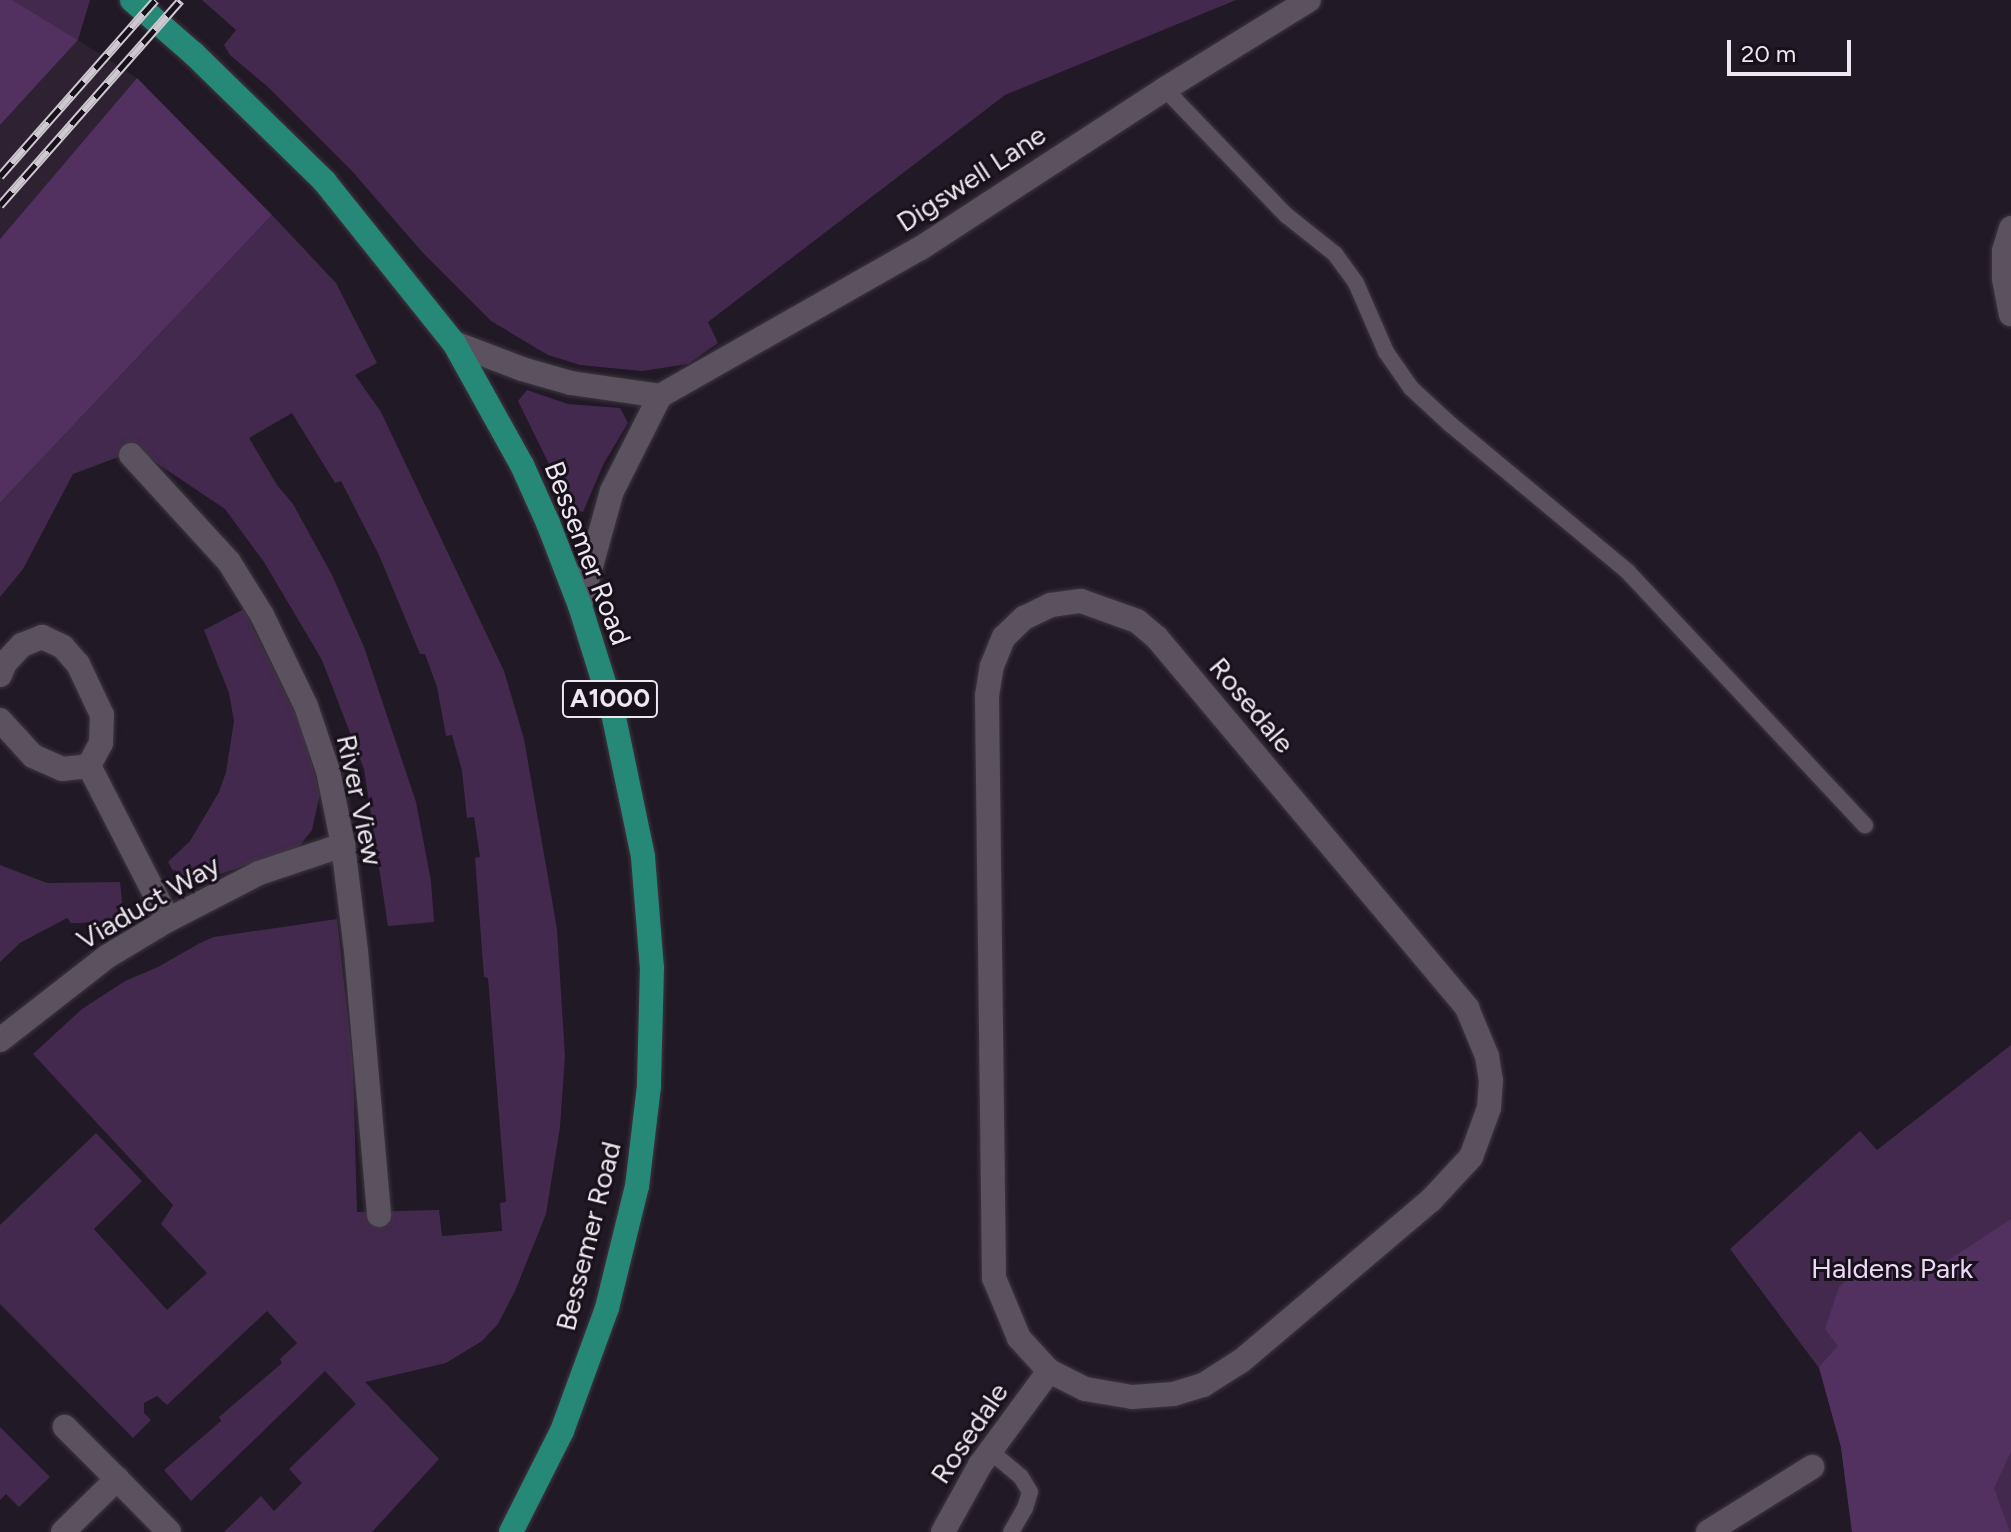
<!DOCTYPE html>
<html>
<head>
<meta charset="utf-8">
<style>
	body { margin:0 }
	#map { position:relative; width:2011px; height:1532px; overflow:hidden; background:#211925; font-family:Figtree,sans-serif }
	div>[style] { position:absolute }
	.built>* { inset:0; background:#2d2132 }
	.green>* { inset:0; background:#43294d }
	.forest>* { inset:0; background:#523160 }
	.roads { filter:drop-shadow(0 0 2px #3d3640) drop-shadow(0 0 2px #3d3640) }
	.lane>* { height:16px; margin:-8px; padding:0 8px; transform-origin:8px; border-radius:8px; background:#5b515f }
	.street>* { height:24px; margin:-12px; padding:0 12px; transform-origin:12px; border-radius:12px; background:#5b515f }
	.primary>* { height:24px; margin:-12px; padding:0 12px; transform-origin:12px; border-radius:12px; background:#268978 }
	.rail>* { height:9px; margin-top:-4.5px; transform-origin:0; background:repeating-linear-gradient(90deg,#18101b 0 18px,#cec8d0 0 36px); box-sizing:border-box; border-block:2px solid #cec8d0 }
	span { translate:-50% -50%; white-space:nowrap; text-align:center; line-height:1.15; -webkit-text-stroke:6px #18101b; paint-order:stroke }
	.shield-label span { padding:2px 6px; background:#18101b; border:2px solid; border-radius:6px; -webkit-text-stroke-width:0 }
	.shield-label { font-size:26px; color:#ede7ef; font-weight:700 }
	.street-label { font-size:28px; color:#ede7ef }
	.park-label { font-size:28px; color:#edd8f7 }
	.scale { position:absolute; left:1727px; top:40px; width:124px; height:36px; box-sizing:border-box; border:4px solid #ede7ef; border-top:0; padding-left:10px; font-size:24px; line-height:28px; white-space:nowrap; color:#ede7ef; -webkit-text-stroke:6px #18101b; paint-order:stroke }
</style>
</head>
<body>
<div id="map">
	<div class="built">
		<i style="clip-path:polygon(78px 40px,137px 78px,0 239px,0 125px)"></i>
	</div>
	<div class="green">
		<i style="clip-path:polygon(11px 0,90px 0,78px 40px)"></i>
		<i style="clip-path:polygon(202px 0,1236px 0,1005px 95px,708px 322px,718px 343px,688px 364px,642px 371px,580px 365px,548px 355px,491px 321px,423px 253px,352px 171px,268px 87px,230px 55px,224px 45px,236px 30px)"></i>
		<i style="clip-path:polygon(272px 215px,336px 283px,377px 363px,355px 375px,381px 412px,504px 671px,524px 739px,557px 929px,565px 1056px,560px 1127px,546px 1214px,515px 1291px,498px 1324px,482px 1341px,446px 1363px,365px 1382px,439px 1459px,372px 1532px,224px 1532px,261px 1496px,274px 1511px,302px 1483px,289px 1469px,356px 1404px,325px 1371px,191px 1501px,164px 1470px,221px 1421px,219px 1417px,282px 1363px,280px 1359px,297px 1343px,267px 1311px,167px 1405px,157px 1396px,144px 1403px,144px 1413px,151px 1420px,133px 1438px,0 1304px,0 1225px,96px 1133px,142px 1181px,94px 1229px,167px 1310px,207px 1273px,161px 1224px,173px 1205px,33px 1054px,82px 1009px,125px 981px,158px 967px,200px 943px,214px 937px,337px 919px,353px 1065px,357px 1212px,439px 1210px,442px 1236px,502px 1231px,500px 1203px,506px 1202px,488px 978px,484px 977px,475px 858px,480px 857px,474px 817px,467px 818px,462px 771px,452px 735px,446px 736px,437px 687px,425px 654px,420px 654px,379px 555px,341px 481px,335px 483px,292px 413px,249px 438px,277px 485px,293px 504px,332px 575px,364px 647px,416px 802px,431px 881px,434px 922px,388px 926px,364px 769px,322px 660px,264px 562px,225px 509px,137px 450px,73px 474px,23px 569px,0 597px,0 503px)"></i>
		<i style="clip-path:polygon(527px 390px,568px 404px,620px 408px,628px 423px,604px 463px,583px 512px,571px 509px,518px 401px)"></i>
		<i style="clip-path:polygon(244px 609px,302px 727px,320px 794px,312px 830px,298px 848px,182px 887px,168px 862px,190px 841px,219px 792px,226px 772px,234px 721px,229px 693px,204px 630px)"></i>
		<i style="clip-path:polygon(0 865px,47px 883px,120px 882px,124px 919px,81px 923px,71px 923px,67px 918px,20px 943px,0 962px)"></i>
		<i style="clip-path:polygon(2011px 1045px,2011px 1532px,1852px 1532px,1841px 1447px,1819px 1368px,1730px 1249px,1860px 1131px,1877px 1150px)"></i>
		<i style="clip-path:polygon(0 1427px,50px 1477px,19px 1507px,6px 1494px,0 1500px)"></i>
	</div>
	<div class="forest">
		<i style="clip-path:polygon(0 0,12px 0,78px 40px,0 125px)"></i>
		<i style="clip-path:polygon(137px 78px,272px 215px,0 503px,0 239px)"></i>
		<i style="clip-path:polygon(2011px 1219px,2011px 1452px,1994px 1488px,2010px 1532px,1852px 1532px,1841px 1447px,1819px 1367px,1838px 1346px,1825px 1329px,1839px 1287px,1869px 1260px,1915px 1282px)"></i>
	</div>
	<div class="roads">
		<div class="lane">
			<i style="left:1165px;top:89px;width:175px;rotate:46.2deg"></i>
			<i style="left:1286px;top:215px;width:63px;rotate:38.5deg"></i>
			<i style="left:1335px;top:254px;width:36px;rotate:54deg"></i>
			<i style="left:1356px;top:283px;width:75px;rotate:66.5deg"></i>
			<i style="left:1386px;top:352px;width:44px;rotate:55.2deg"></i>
			<i style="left:1411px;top:388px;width:53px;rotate:42.7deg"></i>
			<i style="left:1450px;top:424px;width:231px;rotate:39.7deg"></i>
			<i style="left:1628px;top:572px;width:347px;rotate:46.9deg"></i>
			<i style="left:990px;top:1451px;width:40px;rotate:40deg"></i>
			<i style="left:1021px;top:1477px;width:17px;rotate:59deg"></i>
			<i style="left:1030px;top:1492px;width:17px;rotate:107deg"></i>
			<i style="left:1025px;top:1508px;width:28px;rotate:120deg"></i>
		</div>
		<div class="street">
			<i style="left:2011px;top:228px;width:24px;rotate:107deg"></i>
			<i style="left:2004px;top:251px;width:28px;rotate:90deg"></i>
			<i style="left:2004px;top:279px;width:36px;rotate:79deg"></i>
			<i style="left:454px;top:343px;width:73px;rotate:20.9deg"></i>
			<i style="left:522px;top:369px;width:51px;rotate:15.9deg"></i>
			<i style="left:571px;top:383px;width:90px;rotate:8.3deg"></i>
			<i style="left:131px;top:455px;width:145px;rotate:47.5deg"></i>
			<i style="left:229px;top:562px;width:62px;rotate:58.1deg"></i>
			<i style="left:262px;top:615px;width:101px;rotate:64.2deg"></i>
			<i style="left:306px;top:706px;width:69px;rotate:71.3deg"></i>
			<i style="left:328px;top:771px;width:76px;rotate:78.5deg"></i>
			<i style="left:343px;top:845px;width:107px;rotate:83deg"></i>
			<i style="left:356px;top:951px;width:265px;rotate:85deg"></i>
			<i style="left:1081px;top:601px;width:59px;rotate:19.7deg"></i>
			<i style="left:1137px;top:621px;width:26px;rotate:40deg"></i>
			<i style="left:1157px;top:638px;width:483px;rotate:50deg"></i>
			<i style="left:1467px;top:1008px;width:52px;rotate:67.4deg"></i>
			<i style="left:1487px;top:1056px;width:24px;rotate:81deg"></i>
			<i style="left:1491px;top:1080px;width:28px;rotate:94deg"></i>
			<i style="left:1489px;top:1108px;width:52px;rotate:110.2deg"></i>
			<i style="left:1471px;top:1157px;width:59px;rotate:132.9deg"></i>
			<i style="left:1431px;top:1200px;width:249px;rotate:139.7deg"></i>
			<i style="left:1241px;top:1361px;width:45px;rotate:147.7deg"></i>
			<i style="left:1203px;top:1385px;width:31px;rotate:163deg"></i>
			<i style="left:1173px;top:1394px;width:41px;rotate:175.8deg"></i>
			<i style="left:1132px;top:1397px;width:48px;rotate:-170.3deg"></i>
			<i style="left:1085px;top:1389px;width:40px;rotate:-153.4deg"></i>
			<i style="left:1049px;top:1371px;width:45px;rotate:-132.3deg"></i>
			<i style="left:1019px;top:1338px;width:65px;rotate:-112.6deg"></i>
			<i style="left:994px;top:1278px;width:582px;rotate:-90.69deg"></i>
			<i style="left:987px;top:696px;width:30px;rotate:-81deg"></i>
			<i style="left:992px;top:666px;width:31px;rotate:-68deg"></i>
			<i style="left:1004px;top:637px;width:28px;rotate:-44deg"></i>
			<i style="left:1024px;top:618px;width:30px;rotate:-26deg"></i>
			<i style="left:1051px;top:605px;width:30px;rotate:-8deg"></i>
			<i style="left:580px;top:606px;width:119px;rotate:-74.5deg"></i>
			<i style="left:612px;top:491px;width:106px;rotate:-63.2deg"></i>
			<i style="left:660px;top:396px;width:300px;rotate:-29.6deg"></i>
			<i style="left:921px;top:248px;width:291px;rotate:-33.1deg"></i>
			<i style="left:1165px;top:89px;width:169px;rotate:-31.7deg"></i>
			<i style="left:0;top:675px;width:13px;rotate:-67deg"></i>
			<i style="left:5px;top:663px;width:25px;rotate:-47deg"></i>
			<i style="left:22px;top:645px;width:22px;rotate:-22deg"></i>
			<i style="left:42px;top:637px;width:23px;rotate:25deg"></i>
			<i style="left:63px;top:647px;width:23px;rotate:49deg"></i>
			<i style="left:78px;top:664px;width:56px;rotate:64.8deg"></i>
			<i style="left:102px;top:715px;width:28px;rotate:92deg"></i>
			<i style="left:101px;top:743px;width:26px;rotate:118deg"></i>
			<i style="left:0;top:720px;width:49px;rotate:47.5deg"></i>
			<i style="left:33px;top:756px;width:32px;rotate:24deg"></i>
			<i style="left:62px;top:769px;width:27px;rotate:-6deg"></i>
			<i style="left:89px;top:766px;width:173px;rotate:62.8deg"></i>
			<i style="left:0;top:1040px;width:137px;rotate:-37.9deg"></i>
			<i style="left:108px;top:956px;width:70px;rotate:-31deg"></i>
			<i style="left:168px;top:920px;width:102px;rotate:-27.3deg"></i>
			<i style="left:259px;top:873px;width:89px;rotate:-18.4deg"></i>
			<i style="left:117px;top:1479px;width:74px;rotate:45.5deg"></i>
			<i style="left:63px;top:1532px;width:76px;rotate:-44.5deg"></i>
			<i style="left:117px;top:1479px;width:74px;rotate:-135deg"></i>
			<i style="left:943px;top:1532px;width:77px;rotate:-61.1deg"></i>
			<i style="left:980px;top:1465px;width:117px;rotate:-53.7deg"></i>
			<i style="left:1708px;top:1532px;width:123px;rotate:-32deg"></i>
		</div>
		<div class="primary">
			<i style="left:132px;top:0;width:82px;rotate:41.1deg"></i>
			<i style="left:194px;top:54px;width:183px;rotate:44.3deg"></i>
			<i style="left:325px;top:182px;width:206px;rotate:51.3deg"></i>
			<i style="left:454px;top:343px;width:140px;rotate:60.9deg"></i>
			<i style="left:522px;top:465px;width:64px;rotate:65.9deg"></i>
			<i style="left:548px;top:523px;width:89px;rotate:68.9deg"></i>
			<i style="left:580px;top:606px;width:107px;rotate:72.6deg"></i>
			<i style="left:612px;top:708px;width:152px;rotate:78.2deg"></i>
			<i style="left:643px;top:857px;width:111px;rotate:85.4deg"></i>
			<i style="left:652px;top:968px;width:118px;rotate:91.5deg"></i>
			<i style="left:649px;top:1086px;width:101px;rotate:96.8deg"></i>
			<i style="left:637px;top:1186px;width:126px;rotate:103.8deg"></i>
			<i style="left:607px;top:1308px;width:131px;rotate:110.1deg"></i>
			<i style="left:562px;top:1431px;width:113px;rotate:116.8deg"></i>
		</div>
	</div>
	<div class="rail">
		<i style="left:0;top:176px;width:235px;rotate:-48.6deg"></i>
		<i style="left:0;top:205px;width:273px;rotate:-48.6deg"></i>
	</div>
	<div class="shield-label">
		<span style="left:610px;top:699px">A1000</span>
	</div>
	<div class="street-label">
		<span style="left:971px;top:178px;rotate:-33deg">Digswell Lane</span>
		<span style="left:588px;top:553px;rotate:69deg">Bessemer Road</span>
		<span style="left:1252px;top:705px;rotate:50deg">Rosedale</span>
		<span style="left:360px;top:800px;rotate:78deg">River View</span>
		<span style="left:148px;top:902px;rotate:-30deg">Viaduct Way</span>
		<span style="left:588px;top:1236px;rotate:-76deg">Bessemer Road</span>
		<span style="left:969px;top:1433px;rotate:-56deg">Rosedale</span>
	</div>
	<div class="park-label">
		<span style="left:1892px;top:1268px">Haldens Park</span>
	</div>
	<div class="scale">20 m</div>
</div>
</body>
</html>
